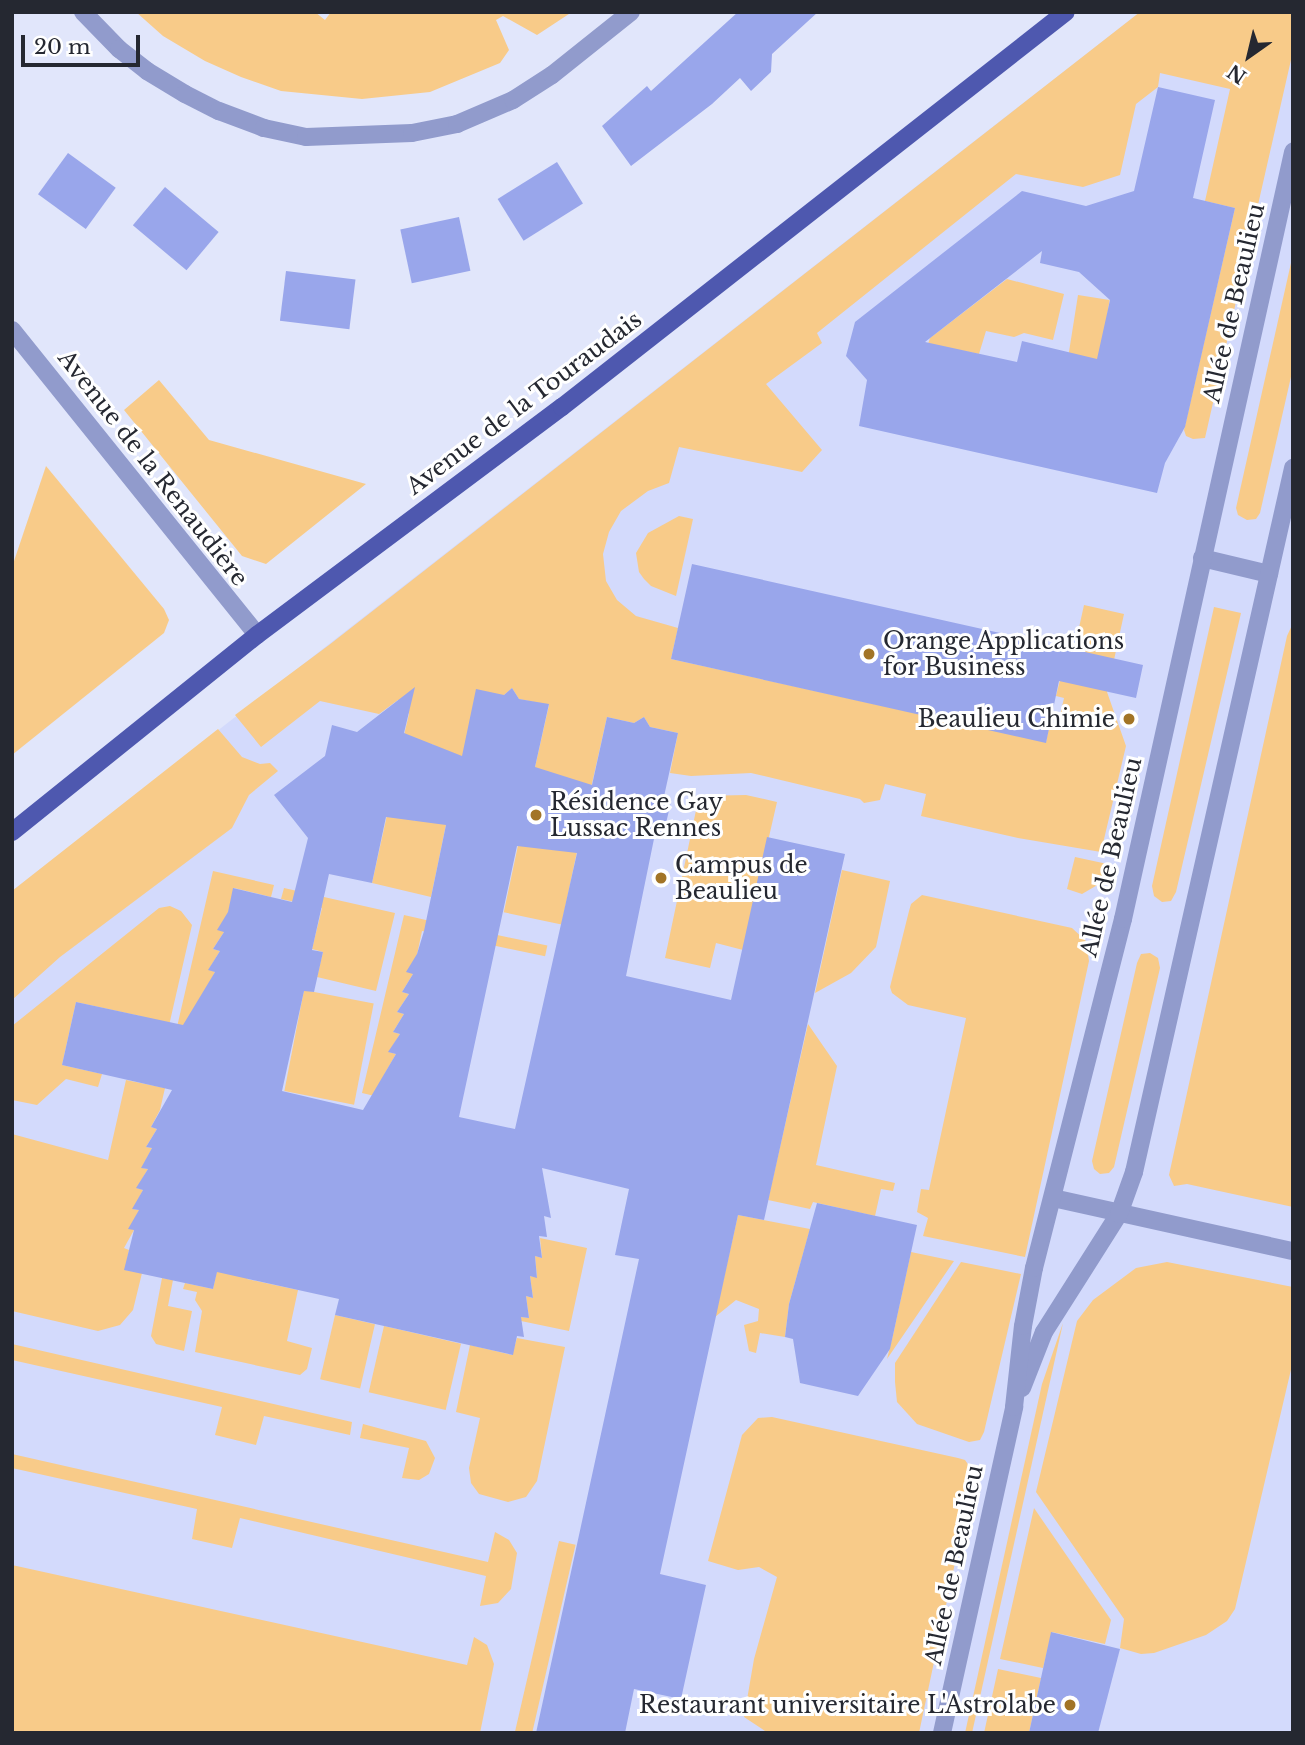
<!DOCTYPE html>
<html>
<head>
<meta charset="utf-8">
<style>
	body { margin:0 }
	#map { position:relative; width:1305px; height:1745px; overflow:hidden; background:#e1e6fb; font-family:"Libre Baskerville",serif }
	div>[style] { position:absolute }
	.built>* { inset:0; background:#d3dafc }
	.green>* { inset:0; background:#f8cb89; transform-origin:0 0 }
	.building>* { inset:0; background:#99a6eb; transform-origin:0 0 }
	.minor>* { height:18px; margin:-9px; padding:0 9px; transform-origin:9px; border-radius:9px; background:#919bcc }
	.major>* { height:18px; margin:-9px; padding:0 9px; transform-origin:9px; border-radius:9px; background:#4e58af }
	.dots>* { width:19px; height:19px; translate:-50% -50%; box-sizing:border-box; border:4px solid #fff; border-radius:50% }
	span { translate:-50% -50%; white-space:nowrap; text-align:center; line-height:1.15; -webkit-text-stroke:6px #fff; paint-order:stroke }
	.street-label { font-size:23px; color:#252831 }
	.poi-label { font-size:23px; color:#252831 }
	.left { translate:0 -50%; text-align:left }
	.right { translate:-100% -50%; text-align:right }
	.frame { position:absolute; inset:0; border:14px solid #252831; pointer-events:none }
	.north { position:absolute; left:1214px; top:21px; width:70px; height:70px; -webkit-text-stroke:5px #fff; paint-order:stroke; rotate:214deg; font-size:19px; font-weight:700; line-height:28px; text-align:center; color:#252831 }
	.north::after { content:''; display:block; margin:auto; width:24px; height:32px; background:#252831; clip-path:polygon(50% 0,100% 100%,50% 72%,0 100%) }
	.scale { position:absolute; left:21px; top:35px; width:119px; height:32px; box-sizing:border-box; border:4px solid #252831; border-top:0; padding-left:9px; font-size:21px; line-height:24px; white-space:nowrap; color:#252831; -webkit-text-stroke:5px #fff; paint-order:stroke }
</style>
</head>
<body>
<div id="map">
	<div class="built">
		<i style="clip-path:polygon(1140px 12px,1293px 12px,1293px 1733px,12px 1733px,12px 891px)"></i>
	</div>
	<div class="green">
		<i style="clip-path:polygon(136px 12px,315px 12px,325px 20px,331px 12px,572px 12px,537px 35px,503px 16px,496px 20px,509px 50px,500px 63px,430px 92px,362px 99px,281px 91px,241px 77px,205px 61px,163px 36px)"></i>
		<i style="clip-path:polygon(1140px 12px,1293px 12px,1293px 51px,1205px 438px,1193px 439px,1186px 436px,1184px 430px,1235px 208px,1205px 201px,1230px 89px,1160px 73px,1158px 87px,1136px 104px,1120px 175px,1083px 187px,1016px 174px,817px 333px,822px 343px,766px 384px,822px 450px,802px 472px,679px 447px,669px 483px,648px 491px,621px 511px,609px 532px,603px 554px,606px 581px,617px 600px,636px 616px,678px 628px,671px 659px,1046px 742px,1049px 727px,1057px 728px,1064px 698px,1056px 696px,1060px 680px,1067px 682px,1084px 605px,1124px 614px,1107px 692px,1126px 746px,1101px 852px,1018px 838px,921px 816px,926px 794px,885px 784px,880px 800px,864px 803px,860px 799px,751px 773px,691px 776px,670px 773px,678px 733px,650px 727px,644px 717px,634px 723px,607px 717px,591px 788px,562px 776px,533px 776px,549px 705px,519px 699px,512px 688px,504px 695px,462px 761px,432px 744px,401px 748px,409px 714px,398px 700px,379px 714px,320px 701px,261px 747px,235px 715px,329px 645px)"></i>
		<i style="clip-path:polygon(1293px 254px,1293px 368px,1260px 513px,1256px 519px,1247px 520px,1238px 515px,1236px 508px)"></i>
		<i style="clip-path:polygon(1007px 279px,1064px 294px,1053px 340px,1024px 333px,1014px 337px,986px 331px,979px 354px,928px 344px,930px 338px)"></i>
		<i style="left:1078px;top:295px;width:32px;height:79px;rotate:9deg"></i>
		<i style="clip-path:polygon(159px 380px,209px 440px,366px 484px,266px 564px,242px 556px,124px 410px)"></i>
		<i style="clip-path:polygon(46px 466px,164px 609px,169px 620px,164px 633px,12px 755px,12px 567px)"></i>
		<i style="clip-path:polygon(679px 516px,693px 519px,676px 596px,651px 586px,644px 579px,639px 572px,636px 553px,648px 533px)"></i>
		<i style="clip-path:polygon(1214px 607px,1241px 613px,1176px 892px,1171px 901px,1162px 902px,1154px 896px,1152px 886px)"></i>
		<i style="clip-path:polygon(1293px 623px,1293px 1207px,1187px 1184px,1174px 1186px,1169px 1175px,1287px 636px)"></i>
		<i style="clip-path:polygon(218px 729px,242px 757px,260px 764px,270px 763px,278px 771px,249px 795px,232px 828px,60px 957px,12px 1000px,12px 891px)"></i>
		<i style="clip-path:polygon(746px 795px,777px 802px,743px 950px,716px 943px,710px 968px,665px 958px,699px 796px)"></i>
		<i style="clip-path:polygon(389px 806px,415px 821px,447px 820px,431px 897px,372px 883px)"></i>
		<i style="left:520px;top:836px;width:59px;height:78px;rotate:12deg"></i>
		<i style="clip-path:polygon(1075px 857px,1112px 865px,1106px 880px,1082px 894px,1067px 889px)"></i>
		<i style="clip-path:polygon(842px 870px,890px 881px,876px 947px,851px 973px,815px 993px)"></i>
		<i style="clip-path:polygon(213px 871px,274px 885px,271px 897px,234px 888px,224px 932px,213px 949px,220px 951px,209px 969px,215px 972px,168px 1066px)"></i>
		<i style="clip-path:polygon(284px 888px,395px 913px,376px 991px,317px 977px,323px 952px,312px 949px,322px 908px,281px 899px)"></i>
		<i style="clip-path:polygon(922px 895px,1072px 928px,1086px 941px,1089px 961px,1025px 1257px,923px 1236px,928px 1218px,917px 1212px,921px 1189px,929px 1190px,966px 1018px,908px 1005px,892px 993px,890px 987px,909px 911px,911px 904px)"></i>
		<i style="clip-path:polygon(170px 906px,181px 911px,192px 925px,160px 1065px,131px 1058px,140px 1016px,76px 1002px,62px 1065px,102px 1074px,98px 1087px,66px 1079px,37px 1105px,12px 1100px,12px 1026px,159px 908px)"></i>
		<i style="clip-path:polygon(404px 915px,461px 928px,459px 939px,422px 931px,413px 974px,402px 992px,409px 994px,397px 1012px,404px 1014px,393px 1032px,400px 1034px,389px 1052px,396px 1054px,385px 1073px,379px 1097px,362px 1093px)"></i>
		<i style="left:474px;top:930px;width:75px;height:11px;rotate:12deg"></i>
		<i style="clip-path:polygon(1150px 953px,1158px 958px,1160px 968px,1114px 1167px,1109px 1173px,1100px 1174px,1094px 1169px,1092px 1161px,1137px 963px,1141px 954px)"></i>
		<i style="left:304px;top:990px;width:71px;height:103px;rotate:11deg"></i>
		<i style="clip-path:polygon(808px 1024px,837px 1066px,816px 1165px,895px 1183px,893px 1191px,881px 1189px,875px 1216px,813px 1202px,810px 1209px,768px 1200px)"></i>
		<i style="clip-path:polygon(126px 1080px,165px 1088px,160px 1110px,151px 1127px,157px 1129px,146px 1147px,152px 1148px,142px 1168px,148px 1169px,137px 1188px,143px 1190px,133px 1209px,139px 1210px,134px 1230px,124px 1248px,129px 1250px,125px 1270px,142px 1273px,133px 1310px,120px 1325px,98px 1331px,12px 1311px,12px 1134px,108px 1160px)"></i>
		<i style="clip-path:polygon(252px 1107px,247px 1279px,298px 1290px,287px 1341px,312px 1348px,307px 1369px,300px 1375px,195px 1352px,202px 1311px,195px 1300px,197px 1292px,183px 1289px,185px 1283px,213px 1289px)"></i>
		<i style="clip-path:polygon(738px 1215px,810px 1229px,789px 1304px,785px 1337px,760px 1333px,756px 1353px,749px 1351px,744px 1325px,758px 1321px,759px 1309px,736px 1300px,715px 1317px)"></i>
		<i style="clip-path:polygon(540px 1238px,587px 1248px,569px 1331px,521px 1321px,521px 1317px,529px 1318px,526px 1296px,533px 1298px,530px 1276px,537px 1277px,535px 1256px,542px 1258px)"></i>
		<i style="clip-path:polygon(911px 1252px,954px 1261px,887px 1359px,893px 1335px)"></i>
		<i style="clip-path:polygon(961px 1262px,1021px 1274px,984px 1432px,980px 1440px,969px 1442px,917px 1424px,897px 1402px,895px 1382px,895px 1363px)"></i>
		<i style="clip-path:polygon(1167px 1262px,1293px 1287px,1293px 1361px,1235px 1609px,1227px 1621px,1206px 1635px,1154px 1653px,1141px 1654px,1120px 1648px,1124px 1619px,1036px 1492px,1077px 1321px,1093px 1300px,1136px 1268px)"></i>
		<i style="clip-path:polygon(162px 1278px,173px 1280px,168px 1306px,192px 1311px,184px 1351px,156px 1344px,151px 1336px)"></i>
		<i style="left:335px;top:1315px;width:41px;height:66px;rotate:13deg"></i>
		<i style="clip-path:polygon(1063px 1323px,972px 1733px,965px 1733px,1042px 1384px)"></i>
		<i style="left:384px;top:1326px;width:79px;height:68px;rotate:13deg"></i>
		<i style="clip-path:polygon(517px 1338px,565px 1347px,537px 1481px,526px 1497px,508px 1502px,479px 1494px,471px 1483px,469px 1468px,480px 1418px,456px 1412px,470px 1345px,512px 1355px)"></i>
		<i style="clip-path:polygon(12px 1344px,352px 1422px,350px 1435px,264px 1416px,256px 1445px,215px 1435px,222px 1407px,12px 1360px)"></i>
		<i style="clip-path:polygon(772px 1417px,958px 1458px,965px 1460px,974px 1473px,919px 1733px,768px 1733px,744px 1717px,754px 1659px,777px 1577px,759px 1567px,738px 1570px,708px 1561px,742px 1435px,758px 1418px)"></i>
		<i style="clip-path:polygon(363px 1424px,426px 1441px,435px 1458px,429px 1474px,419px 1480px,402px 1478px,409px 1448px,360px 1438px)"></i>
		<i style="clip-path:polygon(12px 1454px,488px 1562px,495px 1532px,509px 1540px,517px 1553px,511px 1589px,498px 1603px,480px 1606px,486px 1576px,240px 1518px,232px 1548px,192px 1539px,197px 1509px,12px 1468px)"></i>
		<i style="clip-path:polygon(1034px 1508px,1111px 1620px,1105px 1644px,1052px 1632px,1043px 1668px,1000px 1659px)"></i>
		<i style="left:559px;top:1541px;width:17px;height:196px;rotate:13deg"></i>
		<i style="clip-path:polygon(12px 1565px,467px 1665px,474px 1637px,487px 1645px,494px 1664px,480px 1733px,12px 1733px)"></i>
		<i style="clip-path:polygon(998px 1669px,1041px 1678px,1029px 1733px,984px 1733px)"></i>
	</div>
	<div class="building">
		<i style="clip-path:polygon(738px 12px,818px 12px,772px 54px,771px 72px,751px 91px,740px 78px,712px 104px,631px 166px,602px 126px,647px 86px,651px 91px)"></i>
		<i style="clip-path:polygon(evenodd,1158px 87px,1215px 100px,1193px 198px,1235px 208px,1185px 427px,1165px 463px,1157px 493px,859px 426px,867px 380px,846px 356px,855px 322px,1022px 191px,1086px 206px,1134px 191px,1158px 87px,1042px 251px,1040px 263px,1079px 272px,1110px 300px,1097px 359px,1022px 341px,1017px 362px,925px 342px,1042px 251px)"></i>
		<i style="left:68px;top:153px;width:59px;height:51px;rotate:36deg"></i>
		<i style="left:557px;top:162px;width:49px;height:70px;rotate:58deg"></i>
		<i style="left:165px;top:187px;width:70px;height:50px;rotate:40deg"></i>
		<i style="left:459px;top:217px;width:55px;height:60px;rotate:78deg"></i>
		<i style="left:286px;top:271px;width:70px;height:50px;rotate:7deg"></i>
		<i style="clip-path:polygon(692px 564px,1143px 665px,1136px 698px,1059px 681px,1046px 743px,671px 659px)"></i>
		<i style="clip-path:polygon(evenodd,415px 687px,404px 733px,462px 756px,476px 689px,504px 695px,512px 688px,519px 699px,549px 704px,535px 767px,592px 785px,607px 717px,634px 723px,644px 717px,650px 727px,678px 733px,663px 801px,671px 802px,663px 836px,655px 834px,626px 976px,731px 1000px,767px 837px,845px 854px,764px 1220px,738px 1215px,660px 1574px,706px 1585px,681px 1699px,634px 1689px,625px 1733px,536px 1733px,639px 1259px,615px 1255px,629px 1189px,542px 1168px,551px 1218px,544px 1216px,547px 1237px,539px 1236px,542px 1258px,535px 1256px,537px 1278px,530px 1276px,533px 1298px,526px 1296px,529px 1318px,521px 1317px,524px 1337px,517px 1336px,513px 1355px,335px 1315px,339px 1299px,217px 1272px,213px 1289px,124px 1270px,134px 1230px,128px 1229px,139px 1210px,132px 1209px,143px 1190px,136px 1188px,148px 1169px,141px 1168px,152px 1148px,146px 1147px,157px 1129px,151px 1127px,172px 1090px,62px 1065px,76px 1002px,183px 1025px,215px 972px,208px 970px,220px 951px,213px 949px,224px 932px,217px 930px,228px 912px,233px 888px,292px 902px,308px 838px,274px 795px,325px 756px,332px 725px,357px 732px,415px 687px,386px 817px,446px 825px,424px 931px,417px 954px,406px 972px,413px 974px,402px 992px,409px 994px,397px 1012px,404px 1014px,393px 1032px,400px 1034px,388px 1052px,396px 1054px,363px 1110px,282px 1091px,304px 991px,314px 992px,323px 952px,312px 950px,329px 874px,372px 883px,386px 817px,415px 687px,517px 846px,577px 853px,515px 1129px,459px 1117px,517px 846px)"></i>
		<i style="clip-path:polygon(817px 1203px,917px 1225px,890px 1349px,858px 1396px,800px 1383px,793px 1339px,785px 1337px,789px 1304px)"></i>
		<i style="clip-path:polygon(1051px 1632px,1120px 1649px,1098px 1733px,1029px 1733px)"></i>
	</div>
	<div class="minor">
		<i style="left:83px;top:12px;width:52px;rotate:45.8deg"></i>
		<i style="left:119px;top:49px;width:36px;rotate:38deg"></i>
		<i style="left:147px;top:71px;width:44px;rotate:31.2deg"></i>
		<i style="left:185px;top:94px;width:38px;rotate:27deg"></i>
		<i style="left:219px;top:111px;width:48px;rotate:20.7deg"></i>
		<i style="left:264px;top:128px;width:43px;rotate:12.1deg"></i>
		<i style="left:306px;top:137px;width:106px;rotate:-2.2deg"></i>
		<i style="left:412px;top:133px;width:46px;rotate:-11.3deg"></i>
		<i style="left:457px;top:124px;width:61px;rotate:-23.2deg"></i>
		<i style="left:513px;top:100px;width:46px;rotate:-32.7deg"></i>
		<i style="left:552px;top:75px;width:101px;rotate:-38.6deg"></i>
		<i style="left:12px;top:330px;width:391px;rotate:51.2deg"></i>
		<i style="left:1202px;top:558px;width:69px;rotate:13.4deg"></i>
		<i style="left:1053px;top:1198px;width:246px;rotate:12.5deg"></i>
		<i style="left:1022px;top:1388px;width:60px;rotate:-68.6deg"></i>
		<i style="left:1044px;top:1332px;width:140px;rotate:-57.6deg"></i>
		<i style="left:1119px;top:1214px;width:45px;rotate:-70.3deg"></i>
		<i style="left:1134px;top:1172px;width:722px;rotate:-77.27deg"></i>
		<i style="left:942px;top:1733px;width:334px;rotate:-77.5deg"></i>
		<i style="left:1014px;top:1407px;width:81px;rotate:-83.7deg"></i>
		<i style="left:1023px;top:1326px;width:59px;rotate:-79.3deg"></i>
		<i style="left:1034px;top:1268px;width:360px;rotate:-75.7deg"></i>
		<i style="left:1123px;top:919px;width:786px;rotate:-77.5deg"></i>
	</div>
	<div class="major">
		<i style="left:12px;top:832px;width:314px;rotate:-38.8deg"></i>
		<i style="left:257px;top:635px;width:381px;rotate:-36.8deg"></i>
		<i style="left:562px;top:407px;width:640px;rotate:-38.09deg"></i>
	</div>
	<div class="dots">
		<i style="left:869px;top:654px;background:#a27426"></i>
		<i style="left:1129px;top:719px;background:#a27426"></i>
		<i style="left:536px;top:815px;background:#a27426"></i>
		<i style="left:661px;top:878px;background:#a27426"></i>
		<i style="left:1070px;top:1705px;background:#a27426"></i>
	</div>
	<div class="street-label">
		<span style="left:1234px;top:303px;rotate:-77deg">Allée de Beaulieu</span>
		<span style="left:524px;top:403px;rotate:-37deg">Avenue de la Touraudais</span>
		<span style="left:153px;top:468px;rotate:52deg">Avenue de la Renaudière</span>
		<span style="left:1111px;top:857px;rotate:-77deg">Allée de Beaulieu</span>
		<span style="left:954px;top:1565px;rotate:-78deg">Allée de Beaulieu</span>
	</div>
	<div class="poi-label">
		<span class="left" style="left:883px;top:654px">Orange Applications<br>for Business</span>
		<span class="right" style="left:1115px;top:719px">Beaulieu Chimie</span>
		<span class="left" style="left:550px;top:815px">Résidence Gay<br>Lussac Rennes</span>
		<span class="left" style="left:675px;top:878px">Campus de<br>Beaulieu</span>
		<span class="right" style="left:1056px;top:1705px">Restaurant universitaire L'Astrolabe</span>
	</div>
	<div class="frame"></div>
	<div class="north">N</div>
	<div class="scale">20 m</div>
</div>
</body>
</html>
